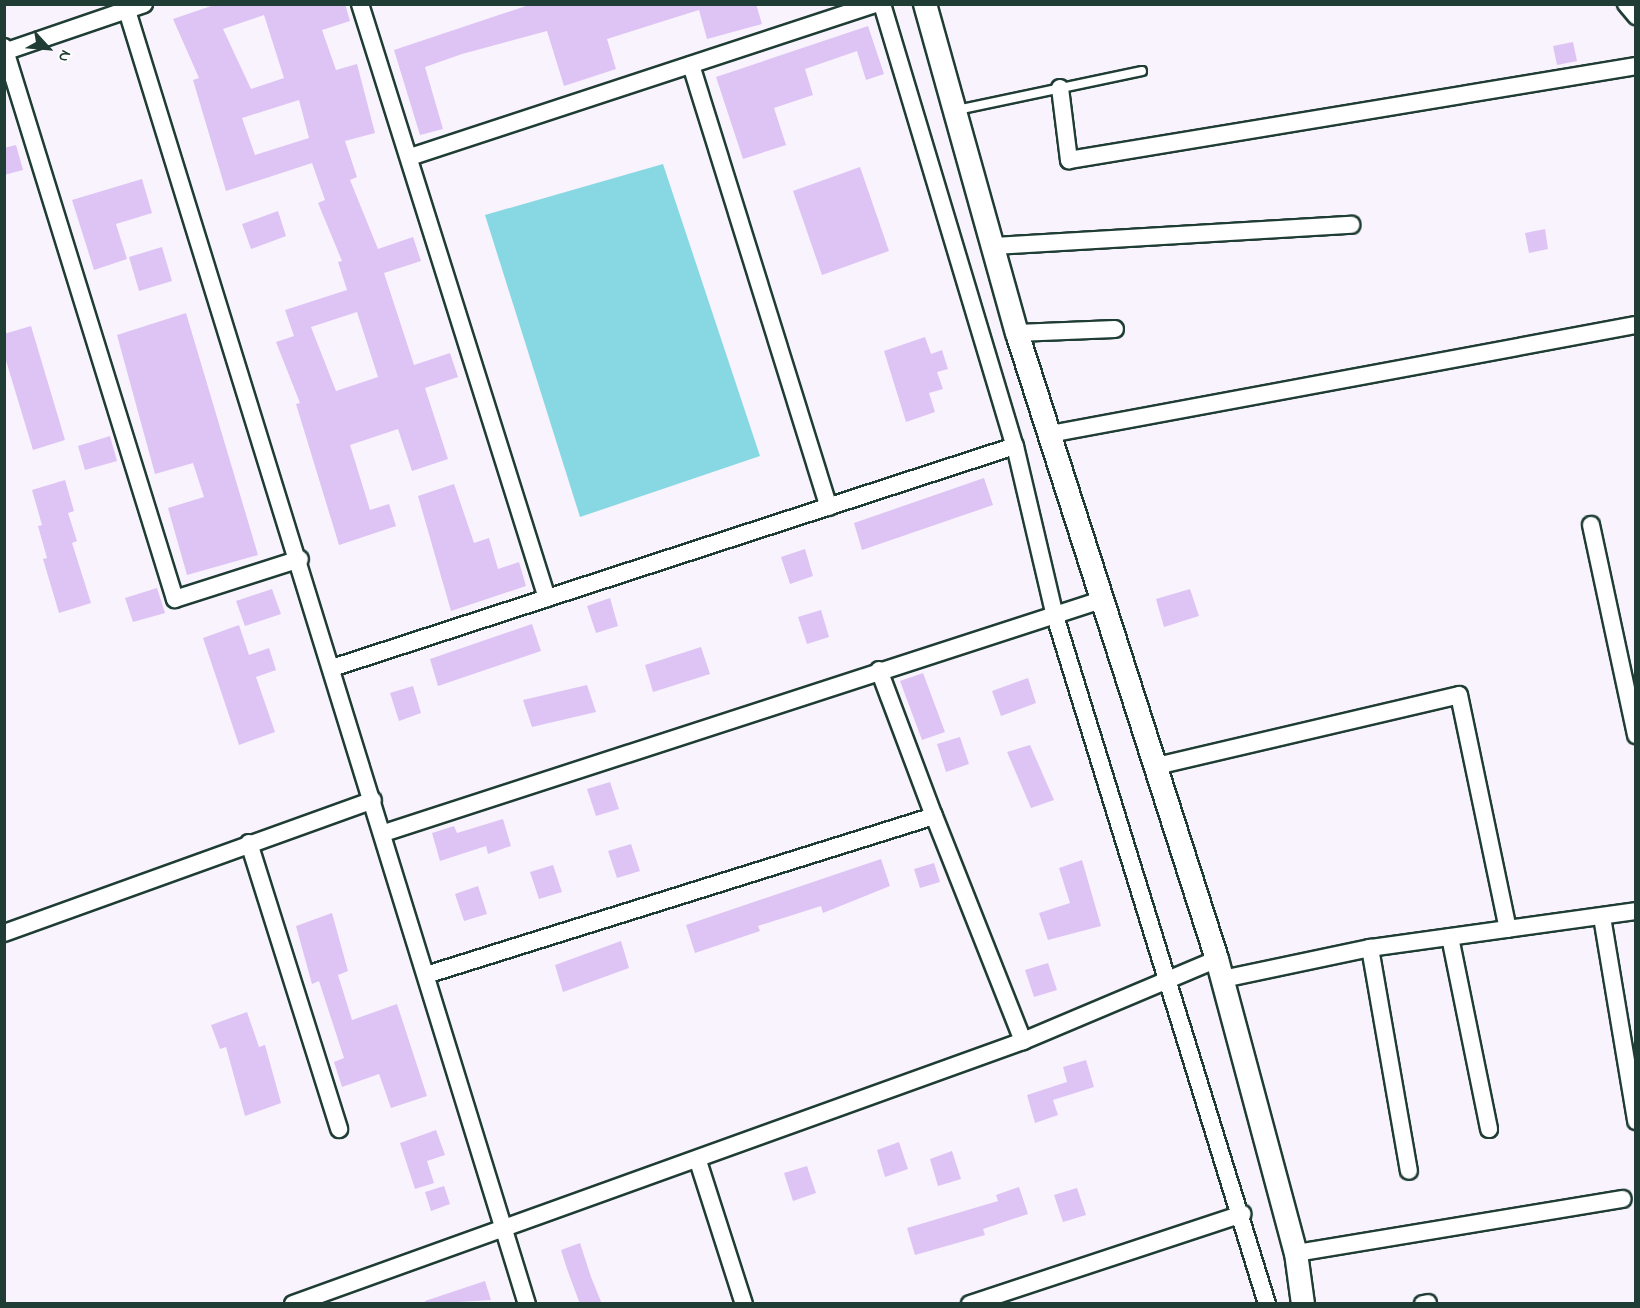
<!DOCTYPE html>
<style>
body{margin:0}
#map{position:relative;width:1640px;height:1308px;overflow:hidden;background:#f8f3fd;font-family:"Indie Flower",sans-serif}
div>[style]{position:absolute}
.water>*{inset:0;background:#88d8e4}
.building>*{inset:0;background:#dec4f4}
.roads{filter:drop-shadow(2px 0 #1f3d34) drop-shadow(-2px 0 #1f3d34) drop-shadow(0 2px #1f3d34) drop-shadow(0 -2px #1f3d34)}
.lane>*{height:8px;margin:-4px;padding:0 4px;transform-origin:4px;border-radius:4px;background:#fff}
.street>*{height:16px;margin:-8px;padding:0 8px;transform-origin:8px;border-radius:8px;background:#fff}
.secondary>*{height:22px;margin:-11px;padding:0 11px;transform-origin:11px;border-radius:11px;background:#fff}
span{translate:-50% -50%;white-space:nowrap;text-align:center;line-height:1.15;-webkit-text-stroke:6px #fff;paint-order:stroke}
.frame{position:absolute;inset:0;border:6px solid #1f3d34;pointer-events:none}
.north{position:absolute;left:18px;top:18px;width:60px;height:60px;-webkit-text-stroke:4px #fff;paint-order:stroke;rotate:116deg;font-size:16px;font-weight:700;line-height:24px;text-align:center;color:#1f3d34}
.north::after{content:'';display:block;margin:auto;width:21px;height:27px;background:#1f3d34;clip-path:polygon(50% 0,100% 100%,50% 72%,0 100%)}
</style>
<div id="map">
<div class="water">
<div style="clip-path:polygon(663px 164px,760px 456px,580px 517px,485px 215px)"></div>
</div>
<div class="building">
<div style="clip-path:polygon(evenodd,217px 4px,345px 4px,350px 21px,322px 30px,336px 70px,357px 64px,375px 133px,345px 141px,357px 177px,350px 180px,378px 249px,413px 237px,421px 261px,384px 273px,414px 365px,450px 353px,458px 377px,425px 388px,448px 459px,412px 471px,398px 429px,350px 445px,370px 510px,389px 504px,396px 526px,339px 545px,296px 404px,300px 403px,276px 342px,294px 336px,285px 310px,347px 290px,338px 262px,342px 261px,318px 203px,325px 200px,312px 163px,226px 191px,193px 80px,199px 78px,173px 19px,217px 4px,264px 15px,284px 78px,251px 89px,223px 29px,264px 15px,217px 4px,299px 100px,309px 138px,255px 155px,242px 118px,299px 100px,217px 4px,357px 312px,378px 377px,336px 391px,311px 327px,357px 312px)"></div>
<div style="clip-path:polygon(532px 4px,756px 4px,762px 24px,707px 39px,699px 10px,667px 20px,607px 39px,616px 69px,564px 86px,547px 31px,462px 54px,425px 67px,443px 129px,420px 135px,394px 50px)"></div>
<div style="clip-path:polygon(868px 26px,884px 74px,866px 80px,857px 51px,805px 69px,813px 95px,774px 108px,786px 145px,743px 159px,716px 77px)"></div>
<div style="clip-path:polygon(1573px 42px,1577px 61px,1557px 65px,1553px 46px)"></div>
<div style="clip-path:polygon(16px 145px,23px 170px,4px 175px,4px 148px)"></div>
<div style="clip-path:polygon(860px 167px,889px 251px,822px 275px,793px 191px)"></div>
<div style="clip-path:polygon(142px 179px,152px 213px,116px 224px,127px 259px,94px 270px,72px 200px)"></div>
<div style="clip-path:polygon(278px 211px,286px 236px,251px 249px,242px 224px)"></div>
<div style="clip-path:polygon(1545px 229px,1548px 249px,1529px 253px,1525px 233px)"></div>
<div style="clip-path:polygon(162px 247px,172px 281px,139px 291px,129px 257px)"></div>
<div style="clip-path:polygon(186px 313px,258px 555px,187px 575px,168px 508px,204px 497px,193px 463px,155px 474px,117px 335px)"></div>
<div style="clip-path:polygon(31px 326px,65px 440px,33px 450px,4px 354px,4px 334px)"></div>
<div style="clip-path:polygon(925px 337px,931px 354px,942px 350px,948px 369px,937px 372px,943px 389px,929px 393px,935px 412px,906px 422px,884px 351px)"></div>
<div style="clip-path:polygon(110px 436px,117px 461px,85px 470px,78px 446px)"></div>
<div style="clip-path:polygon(984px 478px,993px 505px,862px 550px,854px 523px)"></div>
<div style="clip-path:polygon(65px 480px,74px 511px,68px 513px,77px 541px,72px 543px,91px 603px,59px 613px,43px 559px,47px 558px,38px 526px,42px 525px,32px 490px)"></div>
<div style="clip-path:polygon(454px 484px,474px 543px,489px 538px,498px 569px,519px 562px,526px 586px,451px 611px,418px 496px)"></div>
<div style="clip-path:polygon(805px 549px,813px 576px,790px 584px,781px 557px)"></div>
<div style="clip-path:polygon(157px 588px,165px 613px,133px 622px,125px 598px)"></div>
<div style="clip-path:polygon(272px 589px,281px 614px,245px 626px,236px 601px)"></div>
<div style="clip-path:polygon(1190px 589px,1199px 616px,1164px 627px,1156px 599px)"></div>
<div style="clip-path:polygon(610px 598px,618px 626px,596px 633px,587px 606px)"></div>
<div style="clip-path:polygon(821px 610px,829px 637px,807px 644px,798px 617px)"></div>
<div style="clip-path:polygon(532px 624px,541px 651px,438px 686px,430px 659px)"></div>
<div style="clip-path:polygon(239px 625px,249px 655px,269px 648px,276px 670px,256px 677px,275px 732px,239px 745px,203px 638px)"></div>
<div style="clip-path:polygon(701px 647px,710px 674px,653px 692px,645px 665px)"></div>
<div style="clip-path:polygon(923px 673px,945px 732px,922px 740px,900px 681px)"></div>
<div style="clip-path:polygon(1028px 678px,1036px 703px,1001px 716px,992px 691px)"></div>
<div style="clip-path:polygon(587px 685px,596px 712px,532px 727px,523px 700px)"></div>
<div style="clip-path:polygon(413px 686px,421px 713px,399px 721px,390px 693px)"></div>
<div style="clip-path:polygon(960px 737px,969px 764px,946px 772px,937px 744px)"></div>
<div style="clip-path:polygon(1030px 745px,1054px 800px,1031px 808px,1007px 752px)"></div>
<div style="clip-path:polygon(610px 782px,619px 809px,596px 816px,587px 789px)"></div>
<div style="clip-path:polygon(503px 819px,511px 846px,488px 854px,486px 846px,440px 861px,432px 833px,454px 826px,457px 833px)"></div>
<div style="clip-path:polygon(631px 844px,640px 871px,617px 878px,608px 851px)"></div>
<div style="clip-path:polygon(881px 859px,890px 886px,823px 913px,821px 906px,758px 926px,760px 931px,695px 953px,686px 925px)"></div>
<div style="clip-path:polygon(1082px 860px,1101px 926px,1048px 940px,1039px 913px,1070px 903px,1059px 868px)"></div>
<div style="clip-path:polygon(934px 863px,940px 882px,920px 888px,914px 869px)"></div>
<div style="clip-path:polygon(553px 865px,562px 892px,539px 899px,530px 872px)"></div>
<div style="clip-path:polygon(478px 886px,487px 914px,464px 921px,455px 894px)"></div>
<div style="clip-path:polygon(332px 913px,348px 971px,338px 975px,352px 1020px,397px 1004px,427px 1096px,391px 1108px,379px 1074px,342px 1087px,334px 1062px,344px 1058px,319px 981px,312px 984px,296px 926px)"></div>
<div style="clip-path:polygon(621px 941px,629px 968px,563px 992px,555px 965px)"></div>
<div style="clip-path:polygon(1048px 963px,1057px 990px,1034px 997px,1025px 970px)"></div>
<div style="clip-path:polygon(247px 1012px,259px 1047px,265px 1045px,281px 1103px,245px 1116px,226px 1047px,220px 1049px,211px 1025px)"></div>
<div style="clip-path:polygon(1086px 1060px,1094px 1087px,1053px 1100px,1058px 1115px,1035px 1123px,1027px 1095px,1067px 1082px,1063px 1067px)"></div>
<div style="clip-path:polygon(436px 1130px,445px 1155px,427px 1161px,434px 1183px,415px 1189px,400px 1143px)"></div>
<div style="clip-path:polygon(899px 1142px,908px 1169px,885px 1177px,877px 1150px)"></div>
<div style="clip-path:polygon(952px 1151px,961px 1179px,938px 1186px,930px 1159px)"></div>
<div style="clip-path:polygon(807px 1166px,816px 1193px,793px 1201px,784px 1173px)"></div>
<div style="clip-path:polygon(444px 1186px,450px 1204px,431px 1211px,425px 1192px)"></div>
<div style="clip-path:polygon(1019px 1187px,1028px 1214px,983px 1229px,985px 1235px,915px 1255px,907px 1228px,998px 1201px,996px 1195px)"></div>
<div style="clip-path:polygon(1077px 1188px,1086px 1215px,1063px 1222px,1054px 1195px)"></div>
<div style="clip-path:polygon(580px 1243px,591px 1277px,602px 1304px,580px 1304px,567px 1269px,561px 1250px)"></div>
<div style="clip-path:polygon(485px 1281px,491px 1300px,426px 1304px,425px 1301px)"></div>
</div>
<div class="roads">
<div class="lane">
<div style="left:957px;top:110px;width:189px;rotate:-11.9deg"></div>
</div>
<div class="street">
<div style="left:125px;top:4px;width:1361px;rotate:72.82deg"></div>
<div style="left:360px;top:4px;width:623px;rotate:72.53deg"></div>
<div style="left:882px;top:4px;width:462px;rotate:73.3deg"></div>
<div style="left:1015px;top:446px;width:175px;rotate:76.8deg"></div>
<div style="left:1055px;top:616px;width:720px;rotate:72.87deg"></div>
<div style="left:1626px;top:4px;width:16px;rotate:50deg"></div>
<div style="left:4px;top:47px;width:578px;rotate:72.79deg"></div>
<div style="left:175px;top:599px;width:131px;rotate:-17.7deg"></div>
<div style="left:4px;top:52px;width:148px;rotate:-18.9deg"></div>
<div style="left:691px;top:65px;width:463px;rotate:72.7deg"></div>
<div style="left:1060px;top:88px;width:73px;rotate:82.9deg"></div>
<div style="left:1069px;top:160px;width:575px;rotate:-9.41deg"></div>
<div style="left:410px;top:157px;width:490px;rotate:-18.2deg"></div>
<div style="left:994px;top:246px;width:358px;rotate:-3.4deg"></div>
<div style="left:1017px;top:333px;width:98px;rotate:-2.3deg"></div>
<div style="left:1050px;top:434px;width:596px;rotate:-10.54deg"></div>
<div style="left:1591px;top:525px;width:215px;rotate:77.9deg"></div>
<div style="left:332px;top:668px;width:718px;rotate:-18.01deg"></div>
<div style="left:879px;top:670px;width:156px;rotate:69.4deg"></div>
<div style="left:1157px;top:766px;width:310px;rotate:-13.2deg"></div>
<div style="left:1459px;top:695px;width:239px;rotate:78.2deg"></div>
<div style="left:384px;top:833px;width:757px;rotate:-18deg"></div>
<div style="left:249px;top:843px;width:300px;rotate:72.5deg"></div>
<div style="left:1602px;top:917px;width:207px;rotate:80.5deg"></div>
<div style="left:4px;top:933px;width:392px;rotate:-19.8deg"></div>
<div style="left:1450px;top:937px;width:196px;rotate:78.5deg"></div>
<div style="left:1370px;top:948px;width:226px;rotate:80.1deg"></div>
<div style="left:429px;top:974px;width:529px;rotate:-17.37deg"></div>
<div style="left:934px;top:816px;width:242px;rotate:68.4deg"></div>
<div style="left:1223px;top:979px;width:150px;rotate:-11.9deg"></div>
<div style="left:1370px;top:948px;width:269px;rotate:-7.9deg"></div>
<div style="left:698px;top:1161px;width:150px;rotate:72.2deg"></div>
<div style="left:1296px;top:1253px;width:331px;rotate:-9.4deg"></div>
<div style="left:293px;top:1304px;width:776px;rotate:-19.81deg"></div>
<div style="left:1023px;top:1041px;width:211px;rotate:-22.9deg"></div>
<div style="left:970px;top:1304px;width:287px;rotate:-18.3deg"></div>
<div style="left:1423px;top:1304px;width:5px;rotate:-11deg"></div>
</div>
<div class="secondary">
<div style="left:925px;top:4px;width:342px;rotate:74.4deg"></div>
<div style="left:1017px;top:333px;width:657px;rotate:72.28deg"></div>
<div style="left:1217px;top:959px;width:304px;rotate:75deg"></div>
<div style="left:1296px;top:1253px;width:51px;rotate:82.2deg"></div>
</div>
</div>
<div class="frame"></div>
<div class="north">N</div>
</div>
